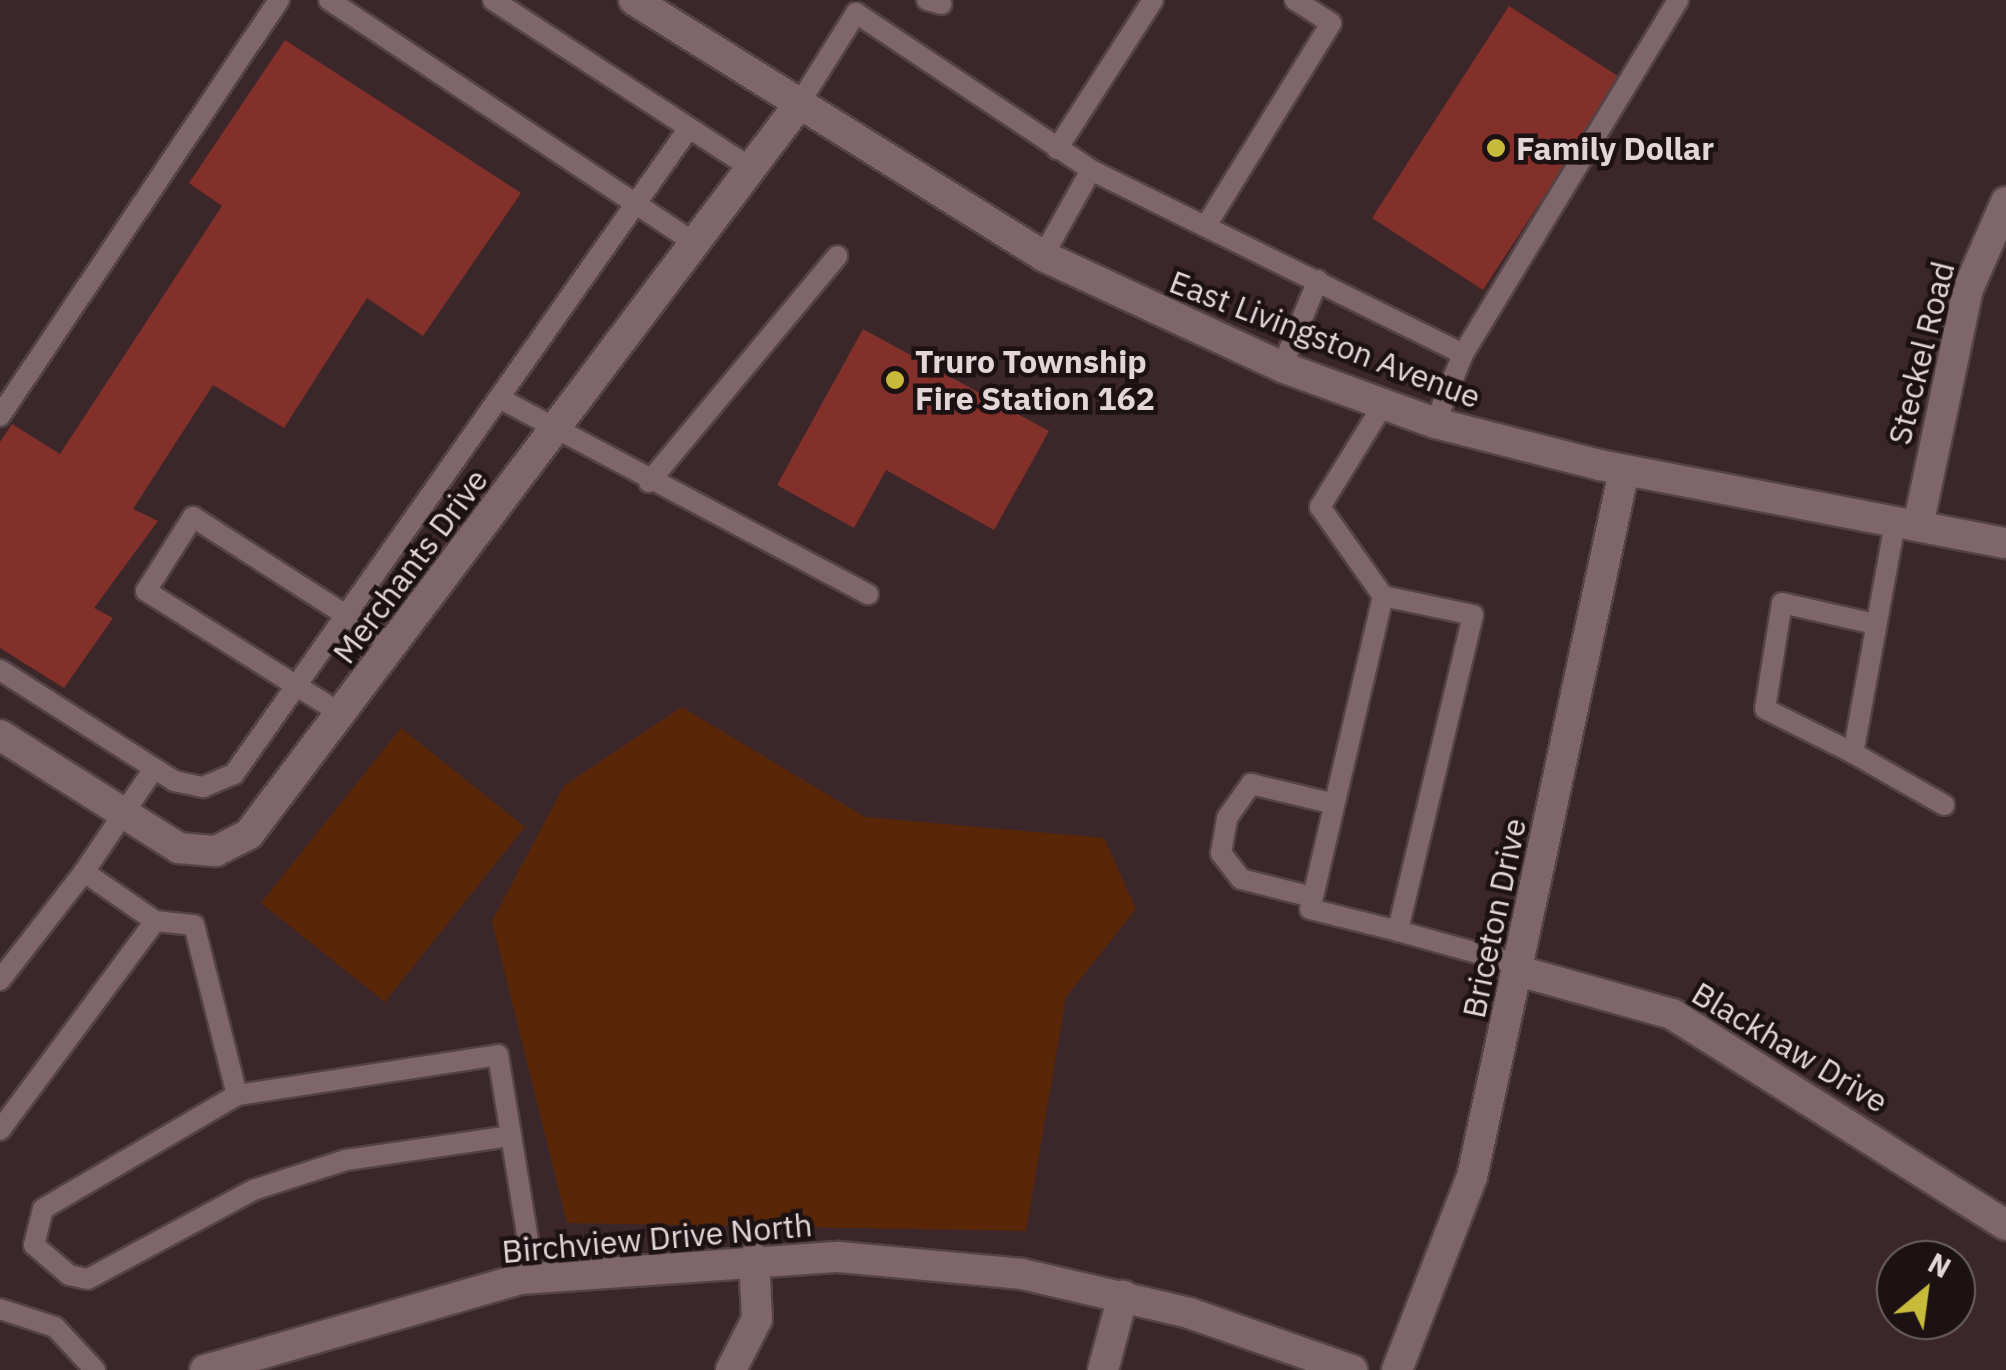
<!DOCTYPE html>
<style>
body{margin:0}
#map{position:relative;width:2006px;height:1370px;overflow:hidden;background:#3b272a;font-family:"IBM Plex Sans",sans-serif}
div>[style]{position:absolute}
.green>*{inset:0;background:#5a2608}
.building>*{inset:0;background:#83302a}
.roads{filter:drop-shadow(2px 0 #544346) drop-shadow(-2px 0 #544346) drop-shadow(0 2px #544346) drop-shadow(0 -2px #544346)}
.lane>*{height:20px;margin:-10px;padding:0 10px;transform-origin:10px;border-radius:10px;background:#7e666a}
.street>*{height:30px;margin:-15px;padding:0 15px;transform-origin:15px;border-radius:15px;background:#7e666a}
.secondary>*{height:30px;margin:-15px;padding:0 15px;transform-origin:15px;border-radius:15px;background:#7e666a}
.dots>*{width:28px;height:28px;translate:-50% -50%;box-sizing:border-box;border:5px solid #1c1214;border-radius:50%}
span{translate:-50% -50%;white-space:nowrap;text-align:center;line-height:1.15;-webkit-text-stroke:9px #1c1214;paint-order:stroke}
.poi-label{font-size:32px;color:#e4d6d8;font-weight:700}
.left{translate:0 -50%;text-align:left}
.street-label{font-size:32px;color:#e4d6d8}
.north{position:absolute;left:1876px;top:1240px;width:100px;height:100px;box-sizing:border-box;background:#1c1214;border:2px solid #6c6062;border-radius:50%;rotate:29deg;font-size:28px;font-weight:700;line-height:40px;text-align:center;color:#e4d6d8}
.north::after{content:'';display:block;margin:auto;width:35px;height:45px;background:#c8bb3b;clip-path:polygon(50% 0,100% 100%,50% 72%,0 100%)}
</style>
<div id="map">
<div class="green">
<div style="clip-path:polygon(682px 707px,865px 817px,1104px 838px,1136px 909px,1066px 997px,1026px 1231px,567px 1223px,492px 921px,564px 786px)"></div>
<div style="clip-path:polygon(401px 728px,525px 827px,385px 1002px,261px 903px)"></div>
</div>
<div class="building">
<div style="clip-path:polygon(1509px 6px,1621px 78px,1483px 290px,1372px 218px)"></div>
<div style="clip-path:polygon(285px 40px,521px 193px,423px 336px,367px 298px,284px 428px,213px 385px,133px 509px,158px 521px,94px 608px,113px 618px,64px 688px,0 648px,0 442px,12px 424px,60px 454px,222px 206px,189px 183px)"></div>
<div style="clip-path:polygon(863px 329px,1049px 431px,994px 530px,886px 470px,854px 528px,777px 485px)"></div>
</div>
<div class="roads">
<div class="lane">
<div style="left:329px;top:0;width:439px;rotate:33.6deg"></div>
<div style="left:493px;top:0;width:308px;rotate:33.1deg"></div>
<div style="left:927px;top:0;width:15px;rotate:16deg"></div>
<div style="left:797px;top:107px;width:111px;rotate:-57.9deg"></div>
<div style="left:856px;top:13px;width:283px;rotate:33.7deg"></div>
<div style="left:1057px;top:149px;width:177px;rotate:-57.2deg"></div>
<div style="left:1207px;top:224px;width:236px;rotate:-58.3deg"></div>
<div style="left:1331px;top:23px;width:43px;rotate:-147.4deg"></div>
<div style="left:1043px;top:256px;width:98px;rotate:-60.8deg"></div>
<div style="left:1091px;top:170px;width:415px;rotate:26.3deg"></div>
<div style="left:1463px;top:354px;width:414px;rotate:-58.7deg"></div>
<div style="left:1282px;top:367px;width:94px;rotate:-67.5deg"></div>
<div style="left:499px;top:398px;width:418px;rotate:28deg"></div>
<div style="left:1383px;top:405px;width:120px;rotate:121.7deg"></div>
<div style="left:1320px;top:507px;width:109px;rotate:54.7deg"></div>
<div style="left:1383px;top:596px;width:92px;rotate:11.9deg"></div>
<div style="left:1473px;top:615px;width:325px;rotate:103.4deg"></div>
<div style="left:1398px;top:931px;width:128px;rotate:15.5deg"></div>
<div style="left:0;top:416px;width:501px;rotate:-56.15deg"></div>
<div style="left:1435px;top:423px;width:74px;rotate:-67.9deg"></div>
<div style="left:649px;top:482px;width:294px;rotate:-50.2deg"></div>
<div style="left:1895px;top:523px;width:234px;rotate:100.3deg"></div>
<div style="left:1853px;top:753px;width:105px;rotate:29.7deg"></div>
<div style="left:1383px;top:596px;width:321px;rotate:103.1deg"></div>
<div style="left:1310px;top:909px;width:91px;rotate:14deg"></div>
<div style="left:0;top:670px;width:206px;rotate:32.5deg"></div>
<div style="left:174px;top:781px;width:30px;rotate:12deg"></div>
<div style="left:203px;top:787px;width:34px;rotate:-23deg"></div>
<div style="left:234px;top:774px;width:790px;rotate:-54.84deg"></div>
<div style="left:343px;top:715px;width:233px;rotate:-147.8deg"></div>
<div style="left:146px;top:591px;width:88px;rotate:-57.6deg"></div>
<div style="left:193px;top:517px;width:239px;rotate:32.7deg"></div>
<div style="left:1853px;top:753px;width:98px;rotate:-153.4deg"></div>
<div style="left:1765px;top:709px;width:107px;rotate:-80.9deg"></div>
<div style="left:1782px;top:603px;width:95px;rotate:12.7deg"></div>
<div style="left:153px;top:770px;width:123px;rotate:124.1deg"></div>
<div style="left:84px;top:872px;width:86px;rotate:34.6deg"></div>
<div style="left:155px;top:921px;width:39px;rotate:6deg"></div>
<div style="left:194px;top:925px;width:175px;rotate:75.8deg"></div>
<div style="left:237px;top:1095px;width:264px;rotate:-8.7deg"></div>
<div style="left:498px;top:1055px;width:226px;rotate:80.8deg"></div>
<div style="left:1312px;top:897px;width:73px;rotate:-165.8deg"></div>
<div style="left:1241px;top:879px;width:33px;rotate:-128deg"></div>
<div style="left:1221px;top:853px;width:36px;rotate:-80deg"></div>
<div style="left:1227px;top:818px;width:42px;rotate:-54.8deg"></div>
<div style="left:1251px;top:784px;width:85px;rotate:13.5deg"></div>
<div style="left:0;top:980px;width:137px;rotate:-52.1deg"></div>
<div style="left:237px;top:1095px;width:225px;rotate:149.6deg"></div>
<div style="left:43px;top:1209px;width:37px;rotate:104deg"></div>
<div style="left:34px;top:1245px;width:46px;rotate:40.6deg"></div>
<div style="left:69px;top:1275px;width:19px;rotate:12deg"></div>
<div style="left:88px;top:1279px;width:187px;rotate:-28.3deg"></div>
<div style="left:253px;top:1190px;width:98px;rotate:-17.9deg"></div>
<div style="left:346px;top:1160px;width:167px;rotate:-8.3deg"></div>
<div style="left:0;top:1130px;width:260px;rotate:-53.4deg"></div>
<div style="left:0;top:1309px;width:58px;rotate:18.1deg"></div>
<div style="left:55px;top:1327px;width:59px;rotate:47.1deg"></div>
</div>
<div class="street">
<div style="left:1918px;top:526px;width:242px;rotate:-78.1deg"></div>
<div style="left:1968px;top:289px;width:95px;rotate:-66.4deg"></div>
<div style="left:0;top:735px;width:212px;rotate:32.3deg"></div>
<div style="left:179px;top:848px;width:37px;rotate:5deg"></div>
<div style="left:216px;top:851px;width:37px;rotate:-27deg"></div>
<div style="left:249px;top:834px;width:910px;rotate:-52.99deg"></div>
<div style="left:1519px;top:971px;width:159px;rotate:15.7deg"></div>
<div style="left:1672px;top:1014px;width:395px;rotate:32.3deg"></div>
<div style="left:205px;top:1370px;width:329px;rotate:-16.1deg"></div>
<div style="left:521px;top:1279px;width:319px;rotate:-4deg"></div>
<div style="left:839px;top:1257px;width:184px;rotate:5.3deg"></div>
<div style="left:1022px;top:1274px;width:171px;rotate:13.1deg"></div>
<div style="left:1189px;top:1313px;width:173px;rotate:19.3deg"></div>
<div style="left:731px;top:1370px;width:57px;rotate:-63deg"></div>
<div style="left:757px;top:1319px;width:61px;rotate:-92.8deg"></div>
<div style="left:1103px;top:1370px;width:77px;rotate:-74.9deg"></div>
<div style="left:1397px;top:1370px;width:207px;rotate:-68.8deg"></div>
<div style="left:1472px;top:1177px;width:722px;rotate:-77.85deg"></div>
</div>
<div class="secondary">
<div style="left:634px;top:0;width:483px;rotate:32deg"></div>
<div style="left:1043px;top:256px;width:264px;rotate:24.9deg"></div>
<div style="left:1282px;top:367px;width:163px;rotate:20.1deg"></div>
<div style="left:1435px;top:423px;width:170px;rotate:14.3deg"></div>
<div style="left:1600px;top:465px;width:413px;rotate:10.9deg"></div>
</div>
</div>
<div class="dots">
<div style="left:1496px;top:148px;background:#c8bb3b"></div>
<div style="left:895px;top:380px;background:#c8bb3b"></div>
</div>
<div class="poi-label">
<span class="left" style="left:1516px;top:148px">Family Dollar</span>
<span class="left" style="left:915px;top:380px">Truro Township<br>Fire Station 162</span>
</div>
<div class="street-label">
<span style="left:1325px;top:339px;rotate:21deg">East Livingston Avenue</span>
<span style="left:1921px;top:353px;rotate:-76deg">Steckel Road</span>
<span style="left:410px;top:566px;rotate:-53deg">Merchants Drive</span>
<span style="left:1494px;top:918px;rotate:-78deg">Briceton Drive</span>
<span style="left:1790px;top:1047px;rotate:31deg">Blackhaw Drive</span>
<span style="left:657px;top:1238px;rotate:-5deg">Birchview Drive North</span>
</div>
<div class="north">N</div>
</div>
